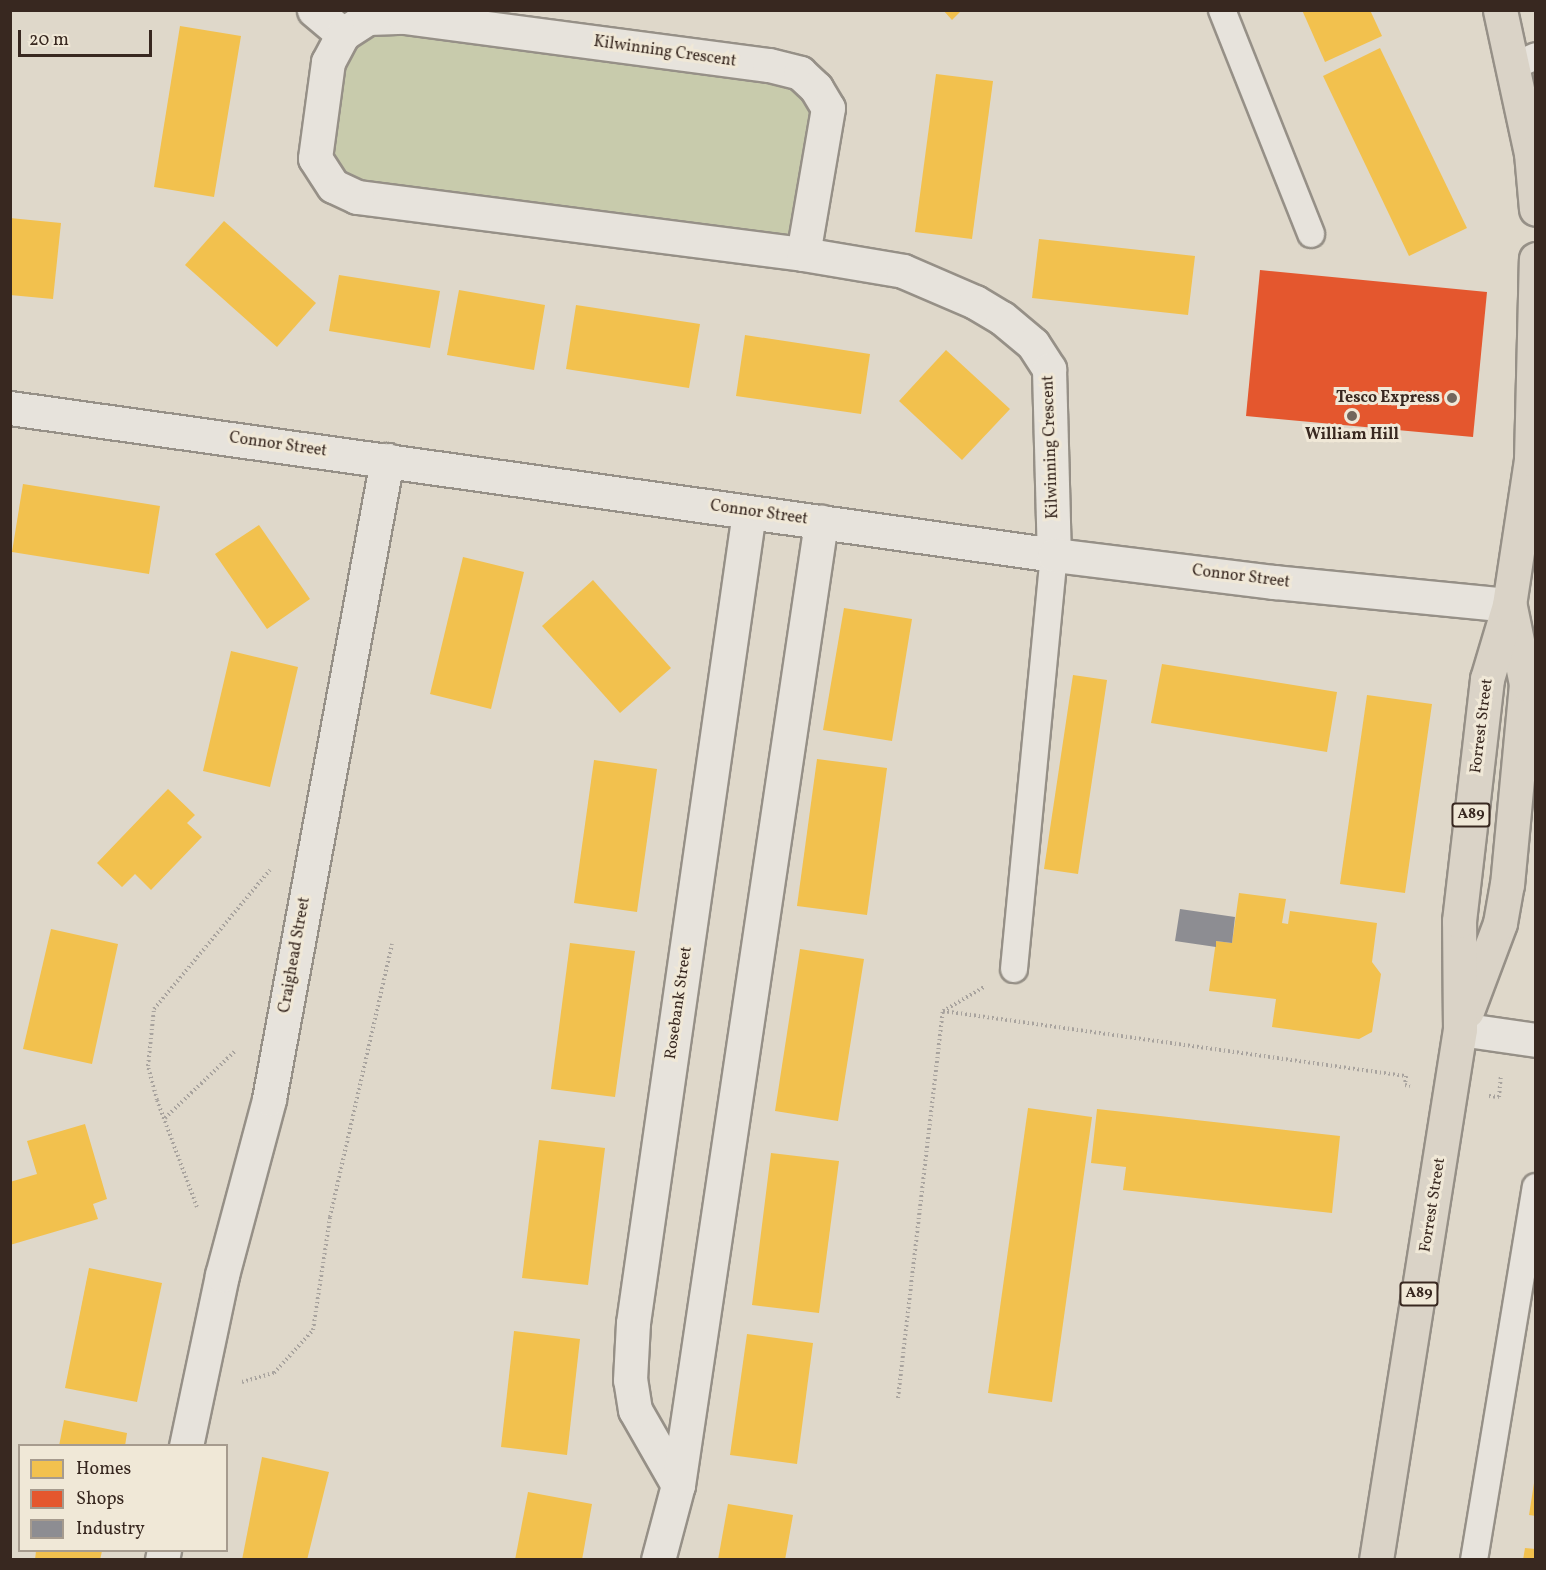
<!DOCTYPE html>
<style>
body{margin:0}
#map{position:relative;width:1546px;height:1570px;overflow:hidden;background:#dfd8ca;font-family:Vollkorn,serif}
div>[style]{position:absolute}
.green>*{inset:0;background:#c8cbac}
.homes>*{inset:0;background:#f2c14e}
.shops>*{inset:0;background:#e4572e}
.industry>*{inset:0;background:#8d8d92}
.path>*{height:4px;margin-top:-2px;transform-origin:0;background:repeating-linear-gradient(90deg,#a8a39e 0 1.5px,transparent 0 4.5px)}
.roads{filter:drop-shadow(2px 0 #969087) drop-shadow(-2px 0 #969087) drop-shadow(0 2px #969087) drop-shadow(0 -2px #969087)}
.service>*{height:26px;margin:-13px;padding:0 13px;transform-origin:13px;border-radius:13px;background:#e7e3dc}
.minor>*{height:33px;margin:-16.5px;padding:0 16.5px;transform-origin:16.5px;border-radius:16.5px;background:#e7e3dc}
.secondary>*{height:33px;margin:-16.5px;padding:0 16.5px;transform-origin:16.5px;border-radius:16.5px;background:#e7e3dc}
.primary>*{height:33px;margin:-16.5px;padding:0 16.5px;transform-origin:16.5px;border-radius:16.5px;background:#dad3c7}
.dots>*{width:16px;height:16px;translate:-50% -50%;box-sizing:border-box;border:3px solid #f0e8d7;border-radius:50%}
span{translate:-50% -50%;white-space:nowrap;text-align:center;line-height:1.15;-webkit-text-stroke:6px #f0e8d7;paint-order:stroke}
.shield-label span{padding:2px 4px;background:#f0e8d7;border:2px solid;border-radius:4px;-webkit-text-stroke-width:0}
.shield-label{font-size:15px;color:#382820;font-weight:700}
.street-label{font-size:16px;color:#382820}
.poi-label{font-size:16px;color:#382820;font-weight:700}
.right{translate:-100% -50%;text-align:right}
.frame{position:absolute;inset:0;border:12px solid #382820;pointer-events:none}
.legend{position:absolute;left:18px;top:1444px;width:210px;height:108px;box-sizing:border-box;background:#f0e8d7;border:2px solid #a69b8e;margin:0;padding:8px 10px;list-style:none;font-size:18px;color:#382820}
.legend li{display:flex;align-items:center;gap:12px;height:30px}
.legend b{width:30px;border:2px solid #a69b8e}
.scale{position:absolute;left:18px;top:30px;width:134px;height:27px;box-sizing:border-box;border:3px solid #382820;border-top:0;padding-left:8px;font-size:18px;line-height:21px;white-space:nowrap;color:#382820;-webkit-text-stroke:4px #f0e8d7;paint-order:stroke}
</style>
<div id="map">
<div class="green">
<div style="clip-path:polygon(371px 29px,795px 83px,816px 111px,794px 239px,358px 187px,322px 157px,334px 65px)"></div>
</div>
<div class="homes">
<div style="clip-path:polygon(943px 10px,962px 10px,952px 20px)"></div>
<div style="clip-path:polygon(1302px 10px,1370px 10px,1382px 36px,1325px 62px)"></div>
<div style="clip-path:polygon(180px 26px,241px 36px,214px 197px,154px 187px)"></div>
<div style="clip-path:polygon(1380px 48px,1467px 228px,1409px 256px,1323px 76px)"></div>
<div style="clip-path:polygon(936px 74px,993px 81px,972px 239px,915px 232px)"></div>
<div style="clip-path:polygon(10px 218px,61px 223px,53px 299px,10px 295px)"></div>
<div style="clip-path:polygon(224px 221px,316px 303px,277px 347px,185px 265px)"></div>
<div style="clip-path:polygon(1039px 239px,1195px 256px,1188px 315px,1032px 298px)"></div>
<div style="clip-path:polygon(339px 275px,440px 291px,430px 348px,329px 331px)"></div>
<div style="clip-path:polygon(459px 290px,545px 305px,534px 370px,447px 355px)"></div>
<div style="clip-path:polygon(576px 305px,700px 324px,689px 388px,566px 369px)"></div>
<div style="clip-path:polygon(745px 335px,870px 354px,861px 414px,736px 396px)"></div>
<div style="clip-path:polygon(946px 350px,1010px 409px,962px 460px,899px 401px)"></div>
<div style="clip-path:polygon(23px 484px,160px 506px,149px 574px,12px 552px)"></div>
<div style="clip-path:polygon(259px 525px,310px 599px,267px 629px,215px 554px)"></div>
<div style="clip-path:polygon(463px 557px,524px 572px,491px 709px,430px 694px)"></div>
<div style="clip-path:polygon(593px 580px,671px 668px,620px 713px,542px 626px)"></div>
<div style="clip-path:polygon(844px 608px,912px 619px,892px 741px,823px 730px)"></div>
<div style="clip-path:polygon(231px 651px,298px 667px,270px 787px,203px 771px)"></div>
<div style="clip-path:polygon(1162px 664px,1337px 692px,1327px 752px,1151px 723px)"></div>
<div style="clip-path:polygon(1073px 675px,1107px 680px,1078px 874px,1044px 869px)"></div>
<div style="clip-path:polygon(1367px 695px,1432px 704px,1405px 893px,1340px 884px)"></div>
<div style="clip-path:polygon(817px 759px,887px 768px,867px 915px,797px 906px)"></div>
<div style="clip-path:polygon(594px 760px,657px 769px,637px 912px,574px 903px)"></div>
<div style="clip-path:polygon(168px 789px,195px 815px,187px 823px,202px 837px,151px 890px,135px 874px,122px 887px,97px 863px)"></div>
<div style="clip-path:polygon(1239px 893px,1286px 899px,1282px 923px,1288px 924px,1290px 911px,1377px 923px,1372px 962px,1381px 974px,1372px 1032px,1359px 1039px,1272px 1027px,1276px 999px,1209px 991px,1216px 941px,1232px 943px)"></div>
<div style="clip-path:polygon(51px 929px,118px 944px,92px 1064px,23px 1049px)"></div>
<div style="clip-path:polygon(570px 943px,635px 951px,615px 1097px,551px 1089px)"></div>
<div style="clip-path:polygon(800px 949px,864px 959px,838px 1121px,775px 1111px)"></div>
<div style="clip-path:polygon(1028px 1108px,1092px 1117px,1052px 1402px,988px 1393px)"></div>
<div style="clip-path:polygon(1097px 1109px,1340px 1136px,1332px 1213px,1123px 1190px,1126px 1167px,1091px 1163px)"></div>
<div style="clip-path:polygon(85px 1124px,107px 1199px,93px 1204px,98px 1219px,10px 1245px,10px 1182px,37px 1174px,27px 1141px)"></div>
<div style="clip-path:polygon(539px 1140px,605px 1148px,588px 1285px,522px 1278px)"></div>
<div style="clip-path:polygon(771px 1153px,839px 1161px,819px 1313px,752px 1305px)"></div>
<div style="clip-path:polygon(89px 1268px,162px 1283px,137px 1402px,65px 1388px)"></div>
<div style="clip-path:polygon(514px 1331px,580px 1339px,567px 1455px,501px 1447px)"></div>
<div style="clip-path:polygon(747px 1334px,813px 1343px,797px 1464px,730px 1455px)"></div>
<div style="clip-path:polygon(64px 1420px,127px 1433px,125px 1446px,59px 1446px)"></div>
<div style="clip-path:polygon(262px 1457px,329px 1472px,307px 1560px,242px 1560px)"></div>
<div style="clip-path:polygon(1534px 1483px,1536px 1483px,1536px 1516px,1529px 1515px)"></div>
<div style="clip-path:polygon(528px 1492px,592px 1504px,582px 1560px,515px 1560px)"></div>
<div style="clip-path:polygon(728px 1504px,793px 1515px,785px 1560px,718px 1560px)"></div>
<div style="clip-path:polygon(1525px 1548px,1536px 1549px,1536px 1560px,1523px 1560px)"></div>
<div style="clip-path:polygon(36px 1551px,102px 1551px,100px 1560px,35px 1560px)"></div>
</div>
<div class="shops">
<div style="clip-path:polygon(1260px 270px,1487px 292px,1473px 437px,1246px 416px)"></div>
</div>
<div class="industry">
<div style="clip-path:polygon(1180px 909px,1235px 917px,1232px 943px,1216px 941px,1216px 947px,1175px 941px)"></div>
</div>
<div class="path">
<div style="left:943px;top:1011px;width:468px;rotate:8deg"></div>
<div style="left:1406px;top:1076px;width:9px;rotate:96deg"></div>
<div style="left:1405px;top:1085px;width:5px;rotate:11deg"></div>
<div style="left:1489px;top:1096px;width:10px;rotate:6deg"></div>
<div style="left:1499px;top:1097px;width:21px;rotate:-85deg"></div>
<div style="left:165px;top:1118px;width:97px;rotate:-43.7deg"></div>
<div style="left:197px;top:1207px;width:114px;rotate:-110.5deg"></div>
<div style="left:157px;top:1100px;width:35px;rotate:-105deg"></div>
<div style="left:148px;top:1066px;width:57px;rotate:-84deg"></div>
<div style="left:154px;top:1009px;width:181px;rotate:-50.2deg"></div>
<div style="left:242px;top:1382px;width:33px;rotate:-16deg"></div>
<div style="left:274px;top:1373px;width:58px;rotate:-47.8deg"></div>
<div style="left:313px;top:1330px;width:114px;rotate:-81.4deg"></div>
<div style="left:330px;top:1217px;width:280px;rotate:-77.2deg"></div>
<div style="left:898px;top:1398px;width:390px;rotate:-83.4deg"></div>
<div style="left:943px;top:1011px;width:48px;rotate:-30.3deg"></div>
</div>
<div class="roads">
<div class="service">
<div style="left:1222px;top:10px;width:241px;rotate:68.3deg"></div>
<div style="left:1514px;top:66px;width:24px;rotate:-24deg"></div>
<div style="left:1014px;top:969px;width:416px;rotate:-84.5deg"></div>
<div style="left:1474px;top:1560px;width:378px;rotate:-80.6deg"></div>
</div>
<div class="minor">
<div style="left:314px;top:10px;width:38px;rotate:40deg"></div>
<div style="left:803px;top:254px;width:450px;rotate:-172.7deg"></div>
<div style="left:357px;top:197px;width:26px;rotate:-155deg"></div>
<div style="left:333px;top:186px;width:33px;rotate:-123deg"></div>
<div style="left:315px;top:158px;width:97px;rotate:-82.3deg"></div>
<div style="left:328px;top:62px;width:32px;rotate:-62deg"></div>
<div style="left:343px;top:34px;width:30px;rotate:-33deg"></div>
<div style="left:368px;top:18px;width:36px;rotate:-2deg"></div>
<div style="left:404px;top:17px;width:368px;rotate:7.5deg"></div>
<div style="left:769px;top:65px;width:32px;rotate:14deg"></div>
<div style="left:800px;top:73px;width:22px;rotate:43deg"></div>
<div style="left:816px;top:88px;width:23px;rotate:59deg"></div>
<div style="left:828px;top:108px;width:148px;rotate:99.7deg"></div>
<div style="left:803px;top:254px;width:101px;rotate:9.6deg"></div>
<div style="left:903px;top:271px;width:78px;rotate:23.3deg"></div>
<div style="left:975px;top:302px;width:31px;rotate:31deg"></div>
<div style="left:1002px;top:318px;width:40px;rotate:40deg"></div>
<div style="left:1033px;top:344px;width:30px;rotate:57deg"></div>
<div style="left:1049px;top:369px;width:186px;rotate:88.5deg"></div>
<div style="left:186px;top:1446px;width:175px;rotate:-78.1deg"></div>
<div style="left:222px;top:1275px;width:182px;rotate:-75deg"></div>
<div style="left:269px;top:1099px;width:650px;rotate:-79.54deg"></div>
<div style="left:678px;top:1485px;width:86px;rotate:-119.8deg"></div>
<div style="left:635px;top:1410px;width:30px;rotate:-99deg"></div>
<div style="left:630px;top:1380px;width:57px;rotate:-87deg"></div>
<div style="left:633px;top:1323px;width:819px;rotate:-81.86deg"></div>
<div style="left:162px;top:1560px;width:10px;rotate:-79deg"></div>
<div style="left:658px;top:1560px;width:78px;rotate:-75.1deg"></div>
<div style="left:678px;top:1485px;width:974px;rotate:-81.55deg"></div>
</div>
<div class="secondary">
<div style="left:10px;top:408px;width:1054px;rotate:8.01deg"></div>
<div style="left:1054px;top:555px;width:222px;rotate:7deg"></div>
<div style="left:1274px;top:582px;width:236px;rotate:5.6deg"></div>
<div style="left:1460px;top:1029px;width:77px;rotate:8.2deg"></div>
</div>
<div class="primary">
<div style="left:1500px;top:10px;width:146px;rotate:77.8deg"></div>
<div style="left:1531px;top:153px;width:56px;rotate:84.9deg"></div>
<div style="left:1467px;top:1011px;width:94px;rotate:-69.4deg"></div>
<div style="left:1500px;top:923px;width:39px;rotate:-80deg"></div>
<div style="left:1507px;top:885px;width:202px;rotate:-84.6deg"></div>
<div style="left:1526px;top:684px;width:79px;rotate:-101.7deg"></div>
<div style="left:1376px;top:1560px;width:538px;rotate:-81.01deg"></div>
<div style="left:1460px;top:1029px;width:108px;rotate:-90.5deg"></div>
<div style="left:1459px;top:921px;width:244px;rotate:-83.4deg"></div>
<div style="left:1487px;top:679px;width:77px;rotate:-73.4deg"></div>
<div style="left:1509px;top:605px;width:148px;rotate:-81.4deg"></div>
<div style="left:1531px;top:459px;width:200px;rotate:-88.6deg"></div>
</div>
</div>
<div class="dots">
<div style="left:1452px;top:398px;background:#72665c"></div>
<div style="left:1352px;top:416px;background:#72665c"></div>
</div>
<div class="shield-label">
<span style="left:1471px;top:815px">A89</span>
<span style="left:1419px;top:1294px">A89</span>
</div>
<div class="street-label">
<span style="left:665px;top:52px;rotate:8deg">Kilwinning Crescent</span>
<span style="left:278px;top:445px;rotate:8deg">Connor Street</span>
<span style="left:1051px;top:447px;rotate:-92deg">Kilwinning Crescent</span>
<span style="left:759px;top:513px;rotate:8deg">Connor Street</span>
<span style="left:1241px;top:577px;rotate:7deg">Connor Street</span>
<span style="left:1482px;top:726px;rotate:-83deg">Forrest Street</span>
<span style="left:295px;top:955px;rotate:-80deg">Craighead Street</span>
<span style="left:679px;top:1003px;rotate:-82deg">Rosebank Street</span>
<span style="left:1433px;top:1205px;rotate:-81deg">Forrest Street</span>
</div>
<div class="poi-label">
<span class="right" style="left:1440px;top:398px">Tesco Express</span>
<span style="left:1352px;top:435px">William Hill</span>
</div>
<div class="frame"></div>
<ul class="legend">
<li><b style="height:16px;background:#f2c14e"></b>Homes</li>
<li><b style="height:16px;background:#e4572e"></b>Shops</li>
<li><b style="height:16px;background:#8d8d92"></b>Industry</li>
</ul>
<div class="scale">20 m</div>
</div>
